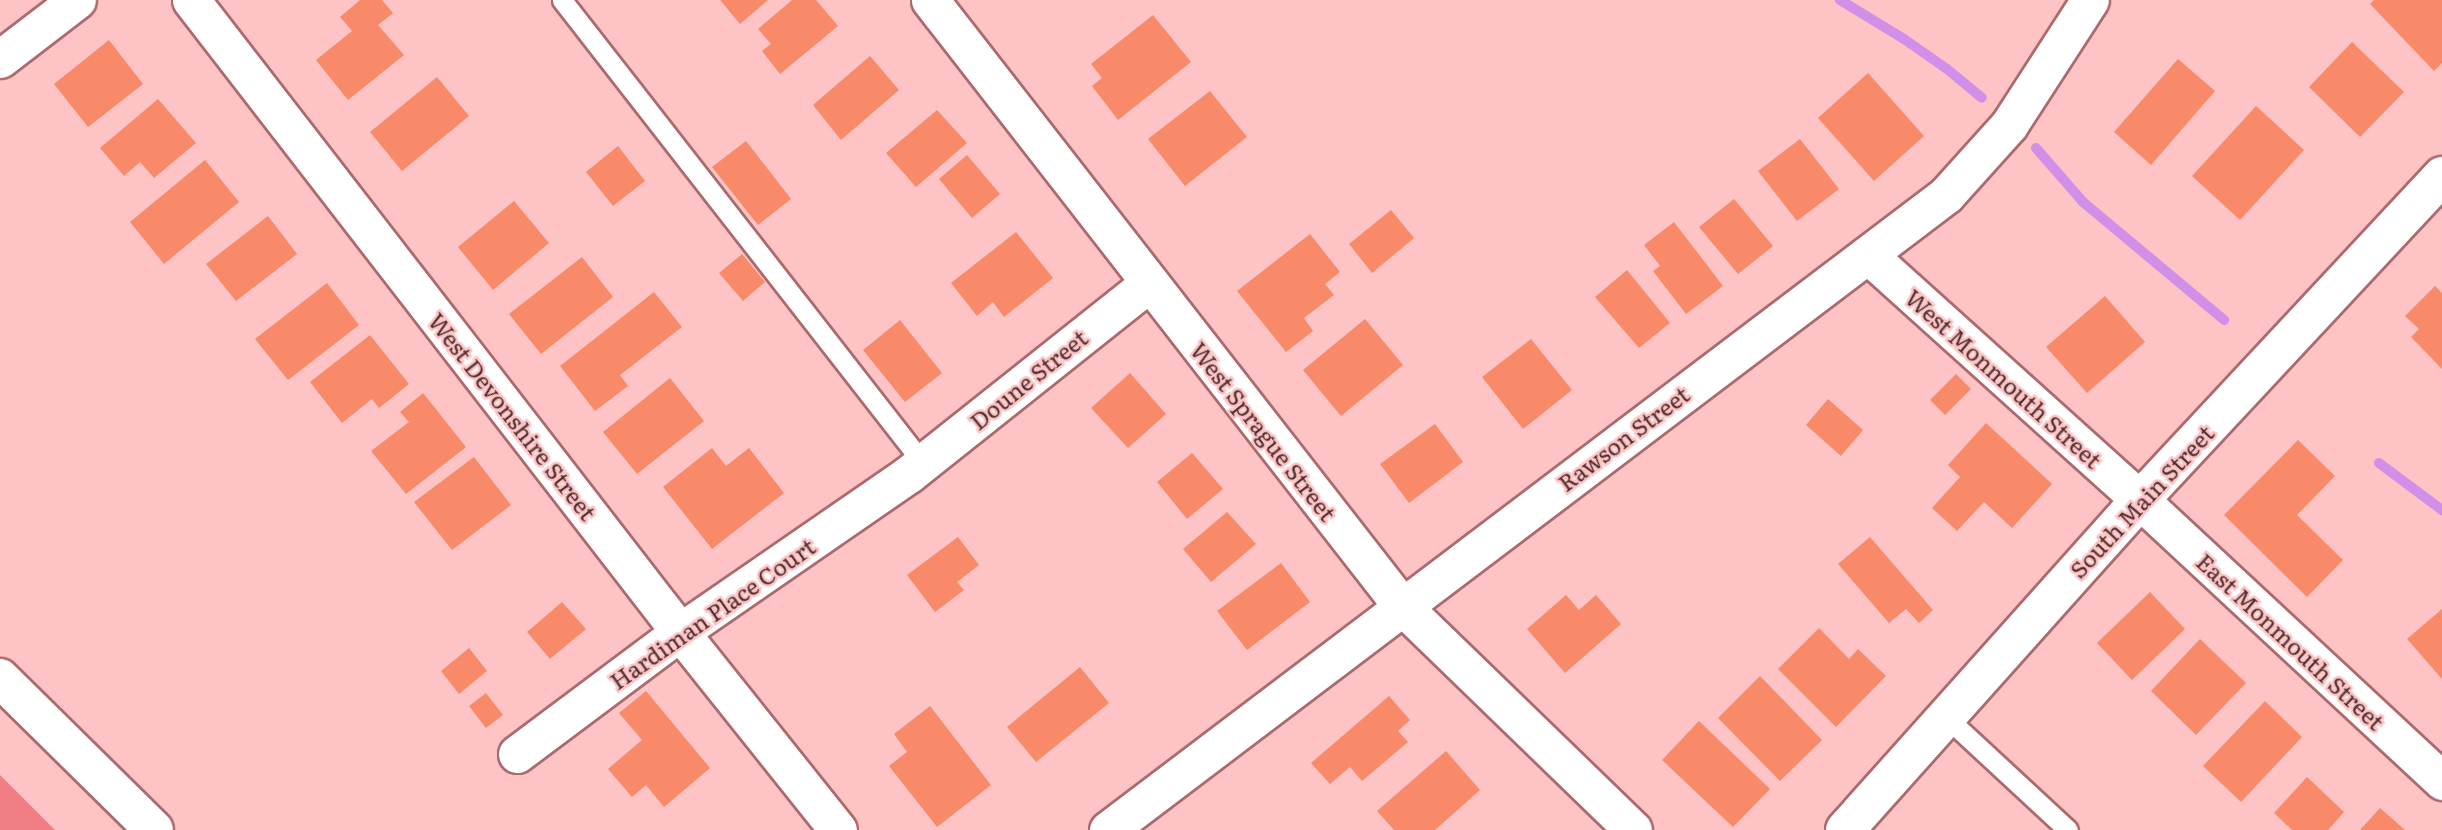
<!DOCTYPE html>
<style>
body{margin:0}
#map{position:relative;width:2442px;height:830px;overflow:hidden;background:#fec3c4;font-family:Literata,serif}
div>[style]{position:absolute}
.forest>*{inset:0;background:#f27e85}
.stream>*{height:10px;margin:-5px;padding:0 5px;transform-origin:5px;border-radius:5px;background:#d28fe8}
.building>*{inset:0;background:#f88a69}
.roads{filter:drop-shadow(2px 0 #ac6a6d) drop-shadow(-2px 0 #ac6a6d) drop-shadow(0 2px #ac6a6d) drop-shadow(0 -2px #ac6a6d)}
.lane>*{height:19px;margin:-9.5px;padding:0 9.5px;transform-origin:9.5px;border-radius:9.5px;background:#fff}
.street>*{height:37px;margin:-18.5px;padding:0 18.5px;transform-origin:18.5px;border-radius:18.5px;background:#fff}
.primary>*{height:38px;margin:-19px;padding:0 19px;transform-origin:19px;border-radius:19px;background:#fff}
span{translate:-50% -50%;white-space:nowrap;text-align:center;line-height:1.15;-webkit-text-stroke:5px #fec3c4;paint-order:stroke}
.street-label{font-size:23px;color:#4c3031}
</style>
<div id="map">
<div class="forest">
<div style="clip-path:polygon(0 775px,55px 830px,0 830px)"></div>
</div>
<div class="stream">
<div style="left:1840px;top:0;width:75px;rotate:31.4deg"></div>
<div style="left:1904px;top:39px;width:52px;rotate:34.9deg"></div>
<div style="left:1947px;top:69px;width:45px;rotate:39.6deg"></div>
<div style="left:2036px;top:148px;width:72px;rotate:49deg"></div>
<div style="left:2083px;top:202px;width:184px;rotate:39.9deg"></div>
<div style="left:2379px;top:463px;width:79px;rotate:36.7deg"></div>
</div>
<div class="building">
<div style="clip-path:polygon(360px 0,382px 0,393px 13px,378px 25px,404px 55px,348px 100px,316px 60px,352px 31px,340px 17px)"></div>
<div style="clip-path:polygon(720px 0,768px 0,740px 24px)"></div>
<div style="clip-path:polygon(792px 0,816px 0,838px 26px,780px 74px,762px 51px,771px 44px,758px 29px)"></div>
<div style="clip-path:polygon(2374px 0,2442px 0,2442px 63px,2434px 71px,2370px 4px)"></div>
<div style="clip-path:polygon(1153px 15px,1191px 62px,1118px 120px,1092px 86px,1102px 78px,1091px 64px)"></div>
<div style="clip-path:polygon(109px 40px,143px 84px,88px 127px,54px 84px)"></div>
<div style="clip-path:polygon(2352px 42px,2404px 92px,2360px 137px,2309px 87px)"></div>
<div style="clip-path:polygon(870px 56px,899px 90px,841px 140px,813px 105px)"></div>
<div style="clip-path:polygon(2178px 59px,2215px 91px,2151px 165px,2114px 132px)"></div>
<div style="clip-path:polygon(1868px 73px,1924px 136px,1874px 181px,1818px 118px)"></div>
<div style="clip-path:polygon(437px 77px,469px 116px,402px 171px,370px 132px)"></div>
<div style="clip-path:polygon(1210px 91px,1247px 137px,1185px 186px,1148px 139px)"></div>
<div style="clip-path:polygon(158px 99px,196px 143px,154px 178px,140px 162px,124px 176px,100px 148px)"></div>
<div style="clip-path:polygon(2256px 106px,2304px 150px,2240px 220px,2192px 176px)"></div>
<div style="clip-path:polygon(937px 110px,967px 143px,916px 187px,886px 153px)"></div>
<div style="clip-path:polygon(1800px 139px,1839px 189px,1797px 221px,1758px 171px)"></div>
<div style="clip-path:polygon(746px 141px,791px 199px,758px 225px,712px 167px)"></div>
<div style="clip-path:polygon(618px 146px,645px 181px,613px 206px,586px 172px)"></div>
<div style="clip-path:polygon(967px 155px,1000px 194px,972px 218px,939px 179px)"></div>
<div style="clip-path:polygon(205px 160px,239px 202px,164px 264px,130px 222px)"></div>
<div style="clip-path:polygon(1734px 199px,1773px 246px,1738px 274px,1699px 227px)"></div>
<div style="clip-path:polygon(514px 201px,549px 243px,493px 290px,458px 247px)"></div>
<div style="clip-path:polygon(1391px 210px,1414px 238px,1372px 273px,1349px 244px)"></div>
<div style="clip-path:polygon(268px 216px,297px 254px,236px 301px,206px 264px)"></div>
<div style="clip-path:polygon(1674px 222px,1723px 286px,1686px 314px,1653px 271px,1660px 266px,1644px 245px)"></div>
<div style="clip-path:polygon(1016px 232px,1053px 278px,1004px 317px,993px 302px,977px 316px,951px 283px)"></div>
<div style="clip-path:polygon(1310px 234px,1340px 272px,1325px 284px,1334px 295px,1304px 318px,1313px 331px,1286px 352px,1237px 291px)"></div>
<div style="clip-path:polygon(742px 254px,765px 282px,743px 301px,719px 273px)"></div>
<div style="clip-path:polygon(582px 257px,613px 297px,541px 354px,509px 314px)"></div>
<div style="clip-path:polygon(1627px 270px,1670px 323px,1639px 348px,1595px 297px)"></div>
<div style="clip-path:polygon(327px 283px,359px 325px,288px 380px,255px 339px)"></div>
<div style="clip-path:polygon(2435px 286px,2442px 293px,2442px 369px,2411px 337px,2419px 329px,2405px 316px)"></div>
<div style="clip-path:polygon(654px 292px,682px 327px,620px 375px,628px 386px,595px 411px,560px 366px)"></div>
<div style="clip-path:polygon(2105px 296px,2145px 342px,2087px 393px,2046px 347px)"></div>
<div style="clip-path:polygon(1365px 319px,1403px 365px,1341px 416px,1303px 370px)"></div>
<div style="clip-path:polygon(900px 320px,942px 373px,905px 402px,863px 350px)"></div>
<div style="clip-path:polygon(370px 335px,409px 384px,379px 408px,372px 399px,342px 423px,310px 382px)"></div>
<div style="clip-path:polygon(1531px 339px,1572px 390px,1523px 429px,1482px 377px)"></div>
<div style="clip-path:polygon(1130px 373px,1166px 414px,1128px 448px,1091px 408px)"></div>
<div style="clip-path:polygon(1956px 374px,1971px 389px,1945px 415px,1930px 400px)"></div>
<div style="clip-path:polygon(670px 378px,704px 421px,637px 474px,603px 432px)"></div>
<div style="clip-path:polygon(423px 393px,466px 447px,406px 494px,371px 451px,409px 422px,400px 412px)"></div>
<div style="clip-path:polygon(1828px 399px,1863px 430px,1841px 456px,1806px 425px)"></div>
<div style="clip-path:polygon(1986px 423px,2052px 484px,2012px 528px,1984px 502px,1957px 531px,1932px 508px,1960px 477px,1948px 465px)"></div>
<div style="clip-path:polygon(1435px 424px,1463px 462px,1409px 503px,1380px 464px)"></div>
<div style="clip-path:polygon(2298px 440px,2335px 476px,2297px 515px,2343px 560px,2307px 597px,2224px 515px)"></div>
<div style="clip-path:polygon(712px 448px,726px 466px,749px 448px,784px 493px,712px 549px,663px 487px)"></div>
<div style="clip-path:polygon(1192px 453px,1223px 489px,1187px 519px,1157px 482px)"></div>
<div style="clip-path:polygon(474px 457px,511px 505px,452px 550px,414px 502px)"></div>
<div style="clip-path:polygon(1227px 512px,1256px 544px,1211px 582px,1183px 549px)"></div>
<div style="clip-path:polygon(958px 537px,979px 565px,957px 582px,964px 590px,935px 612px,907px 575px)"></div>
<div style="clip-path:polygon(1870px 537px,1933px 610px,1919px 623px,1906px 609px,1889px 623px,1838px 564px)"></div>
<div style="clip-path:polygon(1281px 563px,1310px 602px,1247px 650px,1217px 611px)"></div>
<div style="clip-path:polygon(2150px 592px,2185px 629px,2132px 680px,2097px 643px)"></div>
<div style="clip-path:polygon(1566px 595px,1579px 610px,1596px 595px,1621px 624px,1565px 673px,1527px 629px)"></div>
<div style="clip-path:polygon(562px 602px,586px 629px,550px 659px,527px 632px)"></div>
<div style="clip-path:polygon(2442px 609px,2442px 679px,2407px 639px)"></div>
<div style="clip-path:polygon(1819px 628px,1849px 659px,1858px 649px,1886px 676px,1836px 727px,1778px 669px)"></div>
<div style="clip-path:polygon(2200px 639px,2246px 683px,2196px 735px,2151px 691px)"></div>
<div style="clip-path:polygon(469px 648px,487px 671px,459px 694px,441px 671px)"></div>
<div style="clip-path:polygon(1080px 667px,1109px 703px,1036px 762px,1007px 727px)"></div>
<div style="clip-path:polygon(1760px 676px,1822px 740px,1780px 781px,1718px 718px)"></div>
<div style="clip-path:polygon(646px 691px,710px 768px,664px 807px,646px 785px,632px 797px,608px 769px,642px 740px,619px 713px)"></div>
<div style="clip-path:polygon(486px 693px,503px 715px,486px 728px,469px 706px)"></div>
<div style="clip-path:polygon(1389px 696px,1410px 720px,1398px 731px,1408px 742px,1362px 781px,1350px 767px,1330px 784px,1311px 763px)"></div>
<div style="clip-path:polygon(2265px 701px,2302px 737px,2241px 802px,2203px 766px)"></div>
<div style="clip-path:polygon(930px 706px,991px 785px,937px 827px,889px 766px,907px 752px,894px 734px)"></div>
<div style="clip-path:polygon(1699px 721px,1770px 789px,1733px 827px,1662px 760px)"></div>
<div style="clip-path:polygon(1446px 751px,1480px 790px,1435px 830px,1394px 830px,1377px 811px)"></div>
<div style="clip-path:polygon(2307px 777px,2344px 812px,2328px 830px,2292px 830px,2274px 813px)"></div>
<div style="clip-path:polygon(2380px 808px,2405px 830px,2360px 830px)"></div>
</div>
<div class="roads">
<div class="lane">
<div style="left:562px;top:0;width:587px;rotate:52.06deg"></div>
<div style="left:1946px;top:717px;width:166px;rotate:42.8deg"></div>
</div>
<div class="street">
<div style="left:191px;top:0;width:799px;rotate:52.27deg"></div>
<div style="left:680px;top:632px;width:253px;rotate:51.4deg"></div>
<div style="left:930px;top:0;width:767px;rotate:52.1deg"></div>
<div style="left:1401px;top:605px;width:323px;rotate:44.1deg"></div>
<div style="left:0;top:59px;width:97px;rotate:-37.5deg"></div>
<div style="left:1868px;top:255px;width:366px;rotate:42deg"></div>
<div style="left:2140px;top:500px;width:413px;rotate:42.9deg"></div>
<div style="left:517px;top:754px;width:204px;rotate:-36.8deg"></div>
<div style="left:680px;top:632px;width:278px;rotate:-34.6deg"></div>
<div style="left:909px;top:474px;width:305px;rotate:-38.5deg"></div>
<div style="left:1108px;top:830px;width:1051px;rotate:-37.15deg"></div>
<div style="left:1946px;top:195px;width:94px;rotate:-48deg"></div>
<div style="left:2009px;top:125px;width:149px;rotate:-57.1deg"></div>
</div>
<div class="primary">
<div style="left:0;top:678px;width:216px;rotate:44.6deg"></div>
<div style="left:1845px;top:830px;width:443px;rotate:-48.2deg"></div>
<div style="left:2140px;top:500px;width:443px;rotate:-47deg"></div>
</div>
</div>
<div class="street-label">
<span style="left:2004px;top:378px;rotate:42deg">West Monmouth Street</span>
<span style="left:1028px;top:379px;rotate:-39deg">Doune Street</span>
<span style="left:513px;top:416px;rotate:52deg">West Devonshire Street</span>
<span style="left:1264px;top:431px;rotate:52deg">West Sprague Street</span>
<span style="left:1623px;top:438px;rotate:-37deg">Rawson Street</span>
<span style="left:2141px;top:501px;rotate:-47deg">South Main Street</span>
<span style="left:712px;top:613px;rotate:-35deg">Hardiman Place Court</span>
<span style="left:2291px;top:641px;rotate:43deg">East Monmouth Street</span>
</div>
</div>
